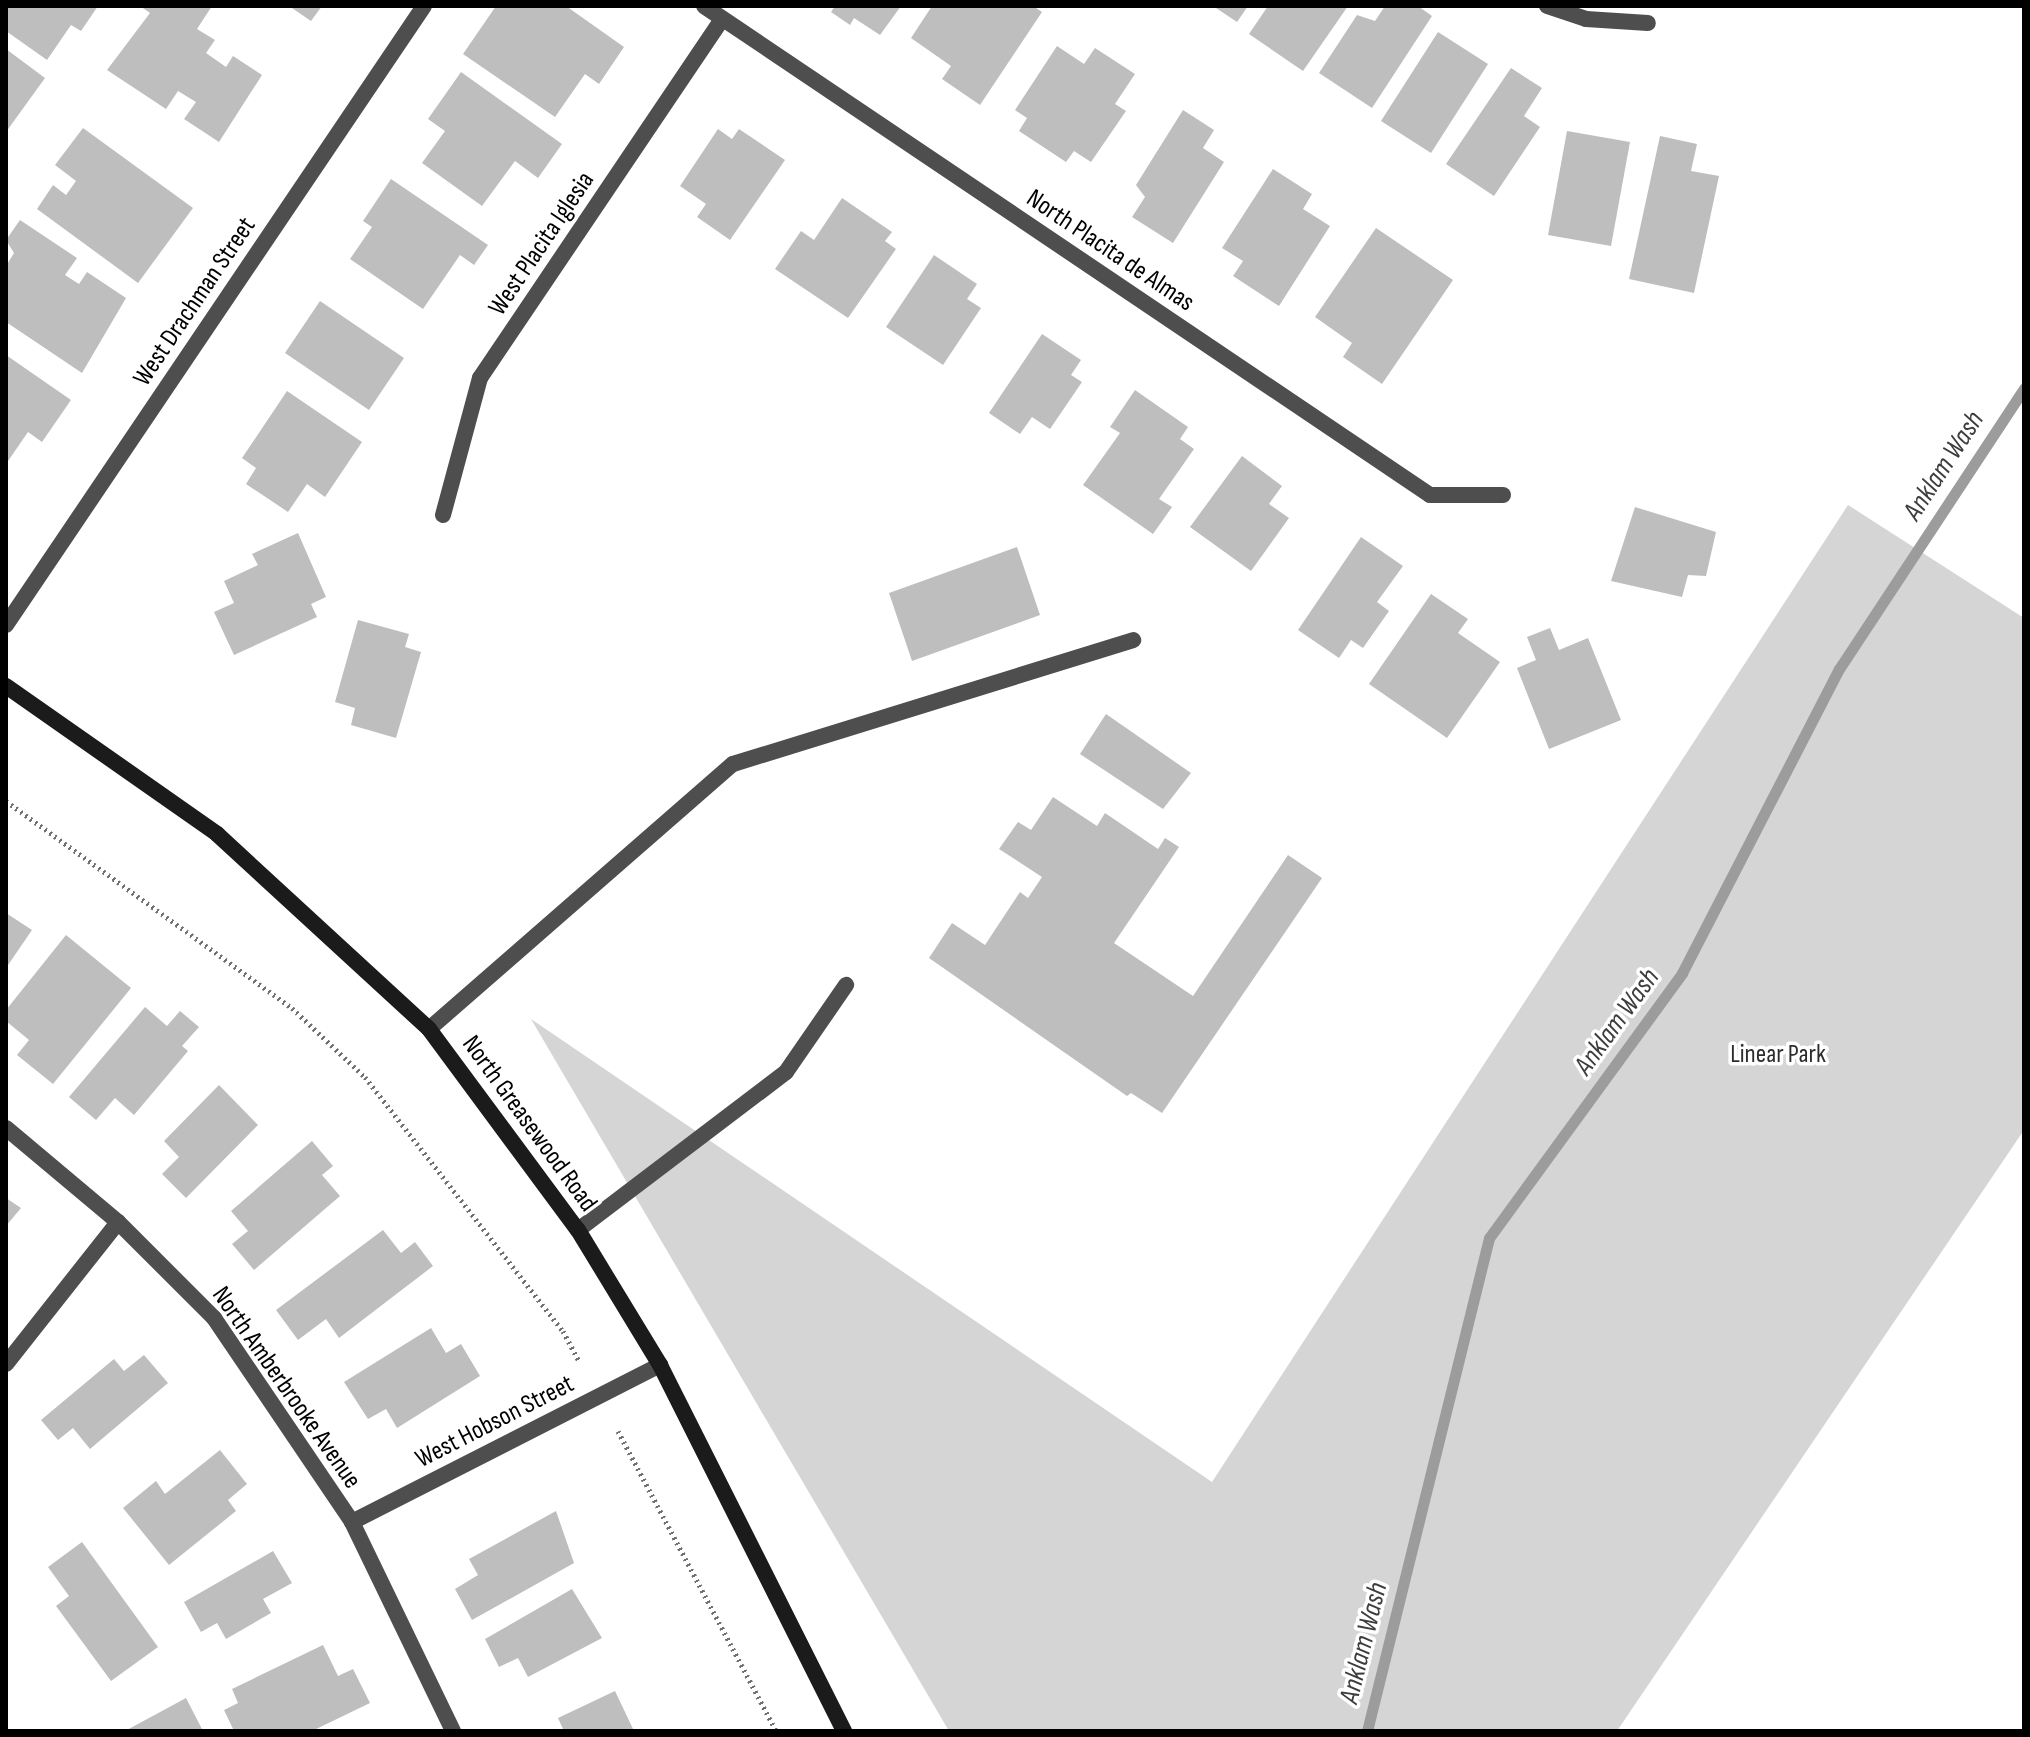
<!DOCTYPE html>
<style>
body{margin:0}
#map{position:relative;width:2030px;height:1737px;overflow:hidden;background:#fff;font-family:"Sofia Sans Condensed",sans-serif}
div>[style]{position:absolute}
.green>*{inset:0;background:#d5d5d5}
.stream>*{height:11px;margin:-5.5px;padding:0 5.5px;transform-origin:5.5px;border-radius:5.5px;background:#9c9c9c}
.building>*{inset:0;background:#bebebe}
.path>*{height:5px;margin-top:-2.5px;transform-origin:0;background:repeating-linear-gradient(90deg,#707070 0 2px,transparent 0 6px)}
.lane>*{height:16px;margin:-8px;padding:0 8px;transform-origin:8px;border-radius:8px;background:#4e4e4e}
.street>*{height:16px;margin:-8px;padding:0 8px;transform-origin:8px;border-radius:8px;background:#4e4e4e}
.secondary>*{height:16px;margin:-8px;padding:0 8px;transform-origin:8px;border-radius:8px;background:#1b1b1b}
span{translate:-50% -50%;white-space:nowrap;text-align:center;line-height:1.15;-webkit-text-stroke:7px #fff;paint-order:stroke}
.street-label{font-size:26px;color:#000}
.park-label{font-size:26px;color:#2c2c2c}
.water-label{font-size:28px;color:#3d3d3d;font-style:italic}
.frame{position:absolute;inset:0;border:8px solid #000;pointer-events:none}
</style>
<div id="map">
<div class="green">
<div style="clip-path:polygon(1848px 505px,2024px 618px,2024px 1130px,1617px 1731px,949px 1731px,531px 1019px,1212px 1482px)"></div>
</div>
<div class="stream">
<div style="left:1367px;top:1731px;width:508px;rotate:-76.1deg"></div>
<div style="left:1489px;top:1238px;width:328px;rotate:-53.9deg"></div>
<div style="left:1682px;top:973px;width:342px;rotate:-62.7deg"></div>
<div style="left:1839px;top:669px;width:336px;rotate:-56.6deg"></div>
</div>
<div class="building">
<div style="clip-path:polygon(6px 6px,98px 6px,81px 31px,71px 25px,47px 60px,6px 31px)"></div>
<div style="clip-path:polygon(140px 6px,212px 6px,197px 29px,215px 40px,206px 53px,226px 67px,233px 56px,262px 75px,219px 142px,184px 119px,196px 102px,178px 91px,166px 109px,107px 70px,150px 13px)"></div>
<div style="clip-path:polygon(289px 6px,322px 6px,311px 21px)"></div>
<div style="clip-path:polygon(496px 6px,566px 6px,624px 47px,599px 84px,585px 74px,555px 117px,463px 54px)"></div>
<div style="clip-path:polygon(835px 6px,901px 6px,880px 35px,854px 18px,850px 25px,831px 12px)"></div>
<div style="clip-path:polygon(932px 6px,1033px 6px,1042px 12px,980px 105px,942px 79px,951px 66px,911px 38px)"></div>
<div style="clip-path:polygon(1213px 6px,1248px 6px,1237px 22px)"></div>
<div style="clip-path:polygon(1268px 6px,1348px 6px,1303px 71px,1249px 34px)"></div>
<div style="clip-path:polygon(1385px 6px,1418px 6px,1432px 16px,1372px 108px,1319px 73px,1357px 15px,1375px 21px)"></div>
<div style="clip-path:polygon(1438px 32px,1488px 64px,1431px 153px,1381px 121px)"></div>
<div style="clip-path:polygon(1057px 46px,1084px 64px,1095px 48px,1135px 74px,1115px 104px,1126px 111px,1091px 162px,1074px 151px,1066px 162px,1019px 131px,1027px 118px,1015px 110px)"></div>
<div style="clip-path:polygon(6px 49px,45px 78px,6px 132px)"></div>
<div style="clip-path:polygon(1511px 68px,1542px 88px,1524px 116px,1540px 127px,1494px 196px,1446px 164px)"></div>
<div style="clip-path:polygon(461px 72px,562px 144px,538px 178px,515px 161px,482px 206px,422px 163px,445px 131px,428px 119px)"></div>
<div style="clip-path:polygon(1183px 110px,1214px 130px,1203px 148px,1224px 162px,1173px 243px,1132px 217px,1145px 197px,1136px 185px)"></div>
<div style="clip-path:polygon(83px 128px,193px 208px,138px 283px,37px 209px,53px 185px,66px 195px,76px 181px,55px 165px)"></div>
<div style="clip-path:polygon(718px 129px,732px 139px,739px 129px,785px 160px,730px 240px,697px 217px,706px 204px,680px 186px)"></div>
<div style="clip-path:polygon(1567px 131px,1630px 142px,1611px 246px,1548px 235px)"></div>
<div style="clip-path:polygon(1660px 136px,1697px 144px,1691px 171px,1719px 176px,1694px 293px,1629px 279px)"></div>
<div style="clip-path:polygon(1273px 169px,1312px 194px,1303px 209px,1330px 226px,1279px 306px,1233px 276px,1243px 261px,1222px 248px)"></div>
<div style="clip-path:polygon(391px 179px,488px 245px,474px 265px,460px 255px,423px 309px,350px 259px,372px 227px,363px 221px)"></div>
<div style="clip-path:polygon(842px 198px,892px 232px,885px 241px,896px 249px,848px 318px,775px 269px,801px 231px,814px 240px)"></div>
<div style="clip-path:polygon(20px 220px,77px 258px,65px 275px,79px 284px,87px 272px,126px 298px,82px 373px,6px 322px,6px 266px,14px 253px,6px 240px)"></div>
<div style="clip-path:polygon(1376px 228px,1453px 280px,1382px 384px,1343px 357px,1352px 343px,1315px 317px)"></div>
<div style="clip-path:polygon(934px 255px,977px 284px,967px 299px,981px 308px,943px 365px,886px 327px)"></div>
<div style="clip-path:polygon(320px 301px,404px 358px,369px 410px,285px 353px)"></div>
<div style="clip-path:polygon(1042px 334px,1081px 360px,1071px 375px,1082px 382px,1050px 429px,1032px 417px,1020px 434px,989px 413px)"></div>
<div style="clip-path:polygon(6px 355px,71px 400px,42px 442px,28px 432px,6px 464px)"></div>
<div style="clip-path:polygon(1135px 390px,1188px 427px,1180px 439px,1194px 449px,1159px 499px,1172px 507px,1153px 534px,1083px 485px,1120px 433px,1110px 427px)"></div>
<div style="clip-path:polygon(287px 391px,362px 442px,325px 497px,307px 484px,288px 512px,246px 484px,256px 468px,242px 458px)"></div>
<div style="clip-path:polygon(1242px 456px,1282px 486px,1269px 504px,1289px 518px,1251px 571px,1190px 527px)"></div>
<div style="clip-path:polygon(1635px 507px,1716px 532px,1706px 576px,1688px 575px,1682px 597px,1611px 581px)"></div>
<div style="clip-path:polygon(298px 533px,326px 597px,311px 604px,317px 617px,234px 655px,214px 612px,234px 603px,224px 581px,258px 565px,252px 554px)"></div>
<div style="clip-path:polygon(1361px 537px,1403px 566px,1377px 602px,1389px 611px,1363px 648px,1351px 640px,1339px 658px,1298px 630px)"></div>
<div style="clip-path:polygon(1017px 547px,1040px 615px,912px 661px,889px 593px)"></div>
<div style="clip-path:polygon(1431px 594px,1468px 619px,1458px 633px,1500px 662px,1447px 738px,1369px 684px)"></div>
<div style="clip-path:polygon(358px 620px,409px 634px,405px 647px,421px 652px,396px 738px,351px 725px,355px 708px,335px 702px)"></div>
<div style="clip-path:polygon(1550px 628px,1559px 650px,1588px 638px,1621px 720px,1549px 749px,1517px 668px,1536px 660px,1527px 637px)"></div>
<div style="clip-path:polygon(1106px 714px,1191px 773px,1163px 809px,1080px 754px)"></div>
<div style="clip-path:polygon(1053px 797px,1097px 826px,1105px 813px,1158px 849px,1165px 838px,1179px 847px,1114px 943px,1193px 996px,1288px 855px,1322px 878px,1162px 1113px,1131px 1093px,1127px 1096px,929px 958px,952px 923px,985px 945px,1020px 892px,1028px 898px,1042px 877px,999px 849px,1018px 822px,1031px 830px)"></div>
<div style="clip-path:polygon(6px 913px,32px 930px,6px 968px)"></div>
<div style="clip-path:polygon(66px 935px,131px 988px,53px 1084px,17px 1055px,29px 1040px,6px 1021px,6px 1010px)"></div>
<div style="clip-path:polygon(145px 1007px,167px 1026px,180px 1011px,199px 1027px,182px 1046px,188px 1051px,134px 1115px,115px 1098px,96px 1120px,69px 1097px)"></div>
<div style="clip-path:polygon(219px 1085px,258px 1125px,186px 1198px,162px 1174px,179px 1157px,164px 1141px)"></div>
<div style="clip-path:polygon(312px 1141px,333px 1166px,322px 1175px,340px 1196px,254px 1270px,232px 1244px,248px 1231px,231px 1211px)"></div>
<div style="clip-path:polygon(6px 1198px,21px 1208px,6px 1226px)"></div>
<div style="clip-path:polygon(383px 1230px,401px 1253px,415px 1242px,433px 1266px,339px 1338px,326px 1319px,298px 1340px,276px 1310px)"></div>
<div style="clip-path:polygon(431px 1328px,446px 1353px,461px 1344px,480px 1376px,397px 1428px,386px 1409px,368px 1419px,344px 1382px)"></div>
<div style="clip-path:polygon(144px 1355px,168px 1383px,90px 1449px,73px 1428px,58px 1440px,41px 1420px,114px 1359px,124px 1371px)"></div>
<div style="clip-path:polygon(220px 1450px,247px 1484px,228px 1500px,236px 1511px,169px 1565px,123px 1508px,156px 1481px,165px 1494px)"></div>
<div style="clip-path:polygon(556px 1511px,574px 1563px,472px 1620px,455px 1589px,478px 1575px,469px 1559px)"></div>
<div style="clip-path:polygon(82px 1542px,158px 1647px,111px 1681px,56px 1606px,69px 1596px,48px 1567px)"></div>
<div style="clip-path:polygon(273px 1551px,292px 1583px,263px 1599px,271px 1613px,226px 1639px,217px 1623px,201px 1632px,184px 1602px)"></div>
<div style="clip-path:polygon(572px 1589px,602px 1638px,528px 1677px,518px 1658px,499px 1667px,485px 1639px)"></div>
<div style="clip-path:polygon(323px 1645px,338px 1676px,353px 1669px,370px 1703px,312px 1731px,234px 1731px,224px 1710px,238px 1703px,232px 1689px)"></div>
<div style="clip-path:polygon(615px 1691px,634px 1731px,564px 1731px,558px 1718px)"></div>
<div style="clip-path:polygon(186px 1698px,203px 1731px,125px 1731px)"></div>
</div>
<div class="path">
<div style="left:6px;top:801px;width:353px;rotate:35.9deg"></div>
<div style="left:292px;top:1008px;width:100px;rotate:43.4deg"></div>
<div style="left:365px;top:1077px;width:322px;rotate:52.1deg"></div>
<div style="left:563px;top:1331px;width:34px;rotate:62deg"></div>
<div style="left:618px;top:1431px;width:339px;rotate:62.2deg"></div>
</div>
<div class="lane">
<div style="left:429px;top:1029px;width:403px;rotate:-41.1deg"></div>
<div style="left:733px;top:764px;width:419px;rotate:-17.2deg"></div>
<div style="left:578px;top:1230px;width:261px;rotate:-37.2deg"></div>
<div style="left:786px;top:1072px;width:106px;rotate:-55.4deg"></div>
</div>
<div class="street">
<div style="left:704px;top:6px;width:875px;rotate:33.96deg"></div>
<div style="left:1430px;top:495px;width:73px"></div>
<div style="left:1547px;top:6px;width:41px;rotate:18.4deg"></div>
<div style="left:1586px;top:19px;width:62px;rotate:3.7deg"></div>
<div style="left:443px;top:515px;width:142px;rotate:-74.9deg"></div>
<div style="left:480px;top:378px;width:433px;rotate:-56deg"></div>
<div style="left:6px;top:625px;width:747px;rotate:-55.97deg"></div>
<div style="left:6px;top:1128px;width:146px;rotate:40deg"></div>
<div style="left:118px;top:1222px;width:136px;rotate:45deg"></div>
<div style="left:214px;top:1318px;width:246px;rotate:55.9deg"></div>
<div style="left:352px;top:1522px;width:232px;rotate:64.2deg"></div>
<div style="left:6px;top:1364px;width:181px;rotate:-51.7deg"></div>
<div style="left:352px;top:1522px;width:346px;rotate:-27deg"></div>
</div>
<div class="secondary">
<div style="left:6px;top:686px;width:258px;rotate:35deg"></div>
<div style="left:217px;top:834px;width:288px;rotate:42.6deg"></div>
<div style="left:429px;top:1029px;width:250px;rotate:53.5deg"></div>
<div style="left:578px;top:1230px;width:158px;rotate:58.7deg"></div>
<div style="left:660px;top:1365px;width:410px;rotate:63.3deg"></div>
</div>
<div class="street-label">
<span style="left:542px;top:244px;rotate:-56deg">West Placita Iglesia</span>
<span style="left:1110px;top:251px;rotate:34deg">North Placita de Almas</span>
<span style="left:195px;top:302px;rotate:-56deg">West Drachman Street</span>
<span style="left:529px;top:1124px;rotate:54deg">North Greasewood Road</span>
<span style="left:286px;top:1388px;rotate:55deg">North Amberbrooke Avenue</span>
<span style="left:495px;top:1422px;rotate:-27deg">West Hobson Street</span>
</div>
<div class="park-label">
<span style="left:1778px;top:1055px">Linear Park</span>
</div>
<div class="water-label">
<span style="left:1944px;top:466px;rotate:-57deg">Anklam Wash</span>
<span style="left:1617px;top:1022px;rotate:-54deg">Anklam Wash</span>
<span style="left:1364px;top:1643px;rotate:-76deg">Anklam Wash</span>
</div>
<div class="frame"></div>
</div>
